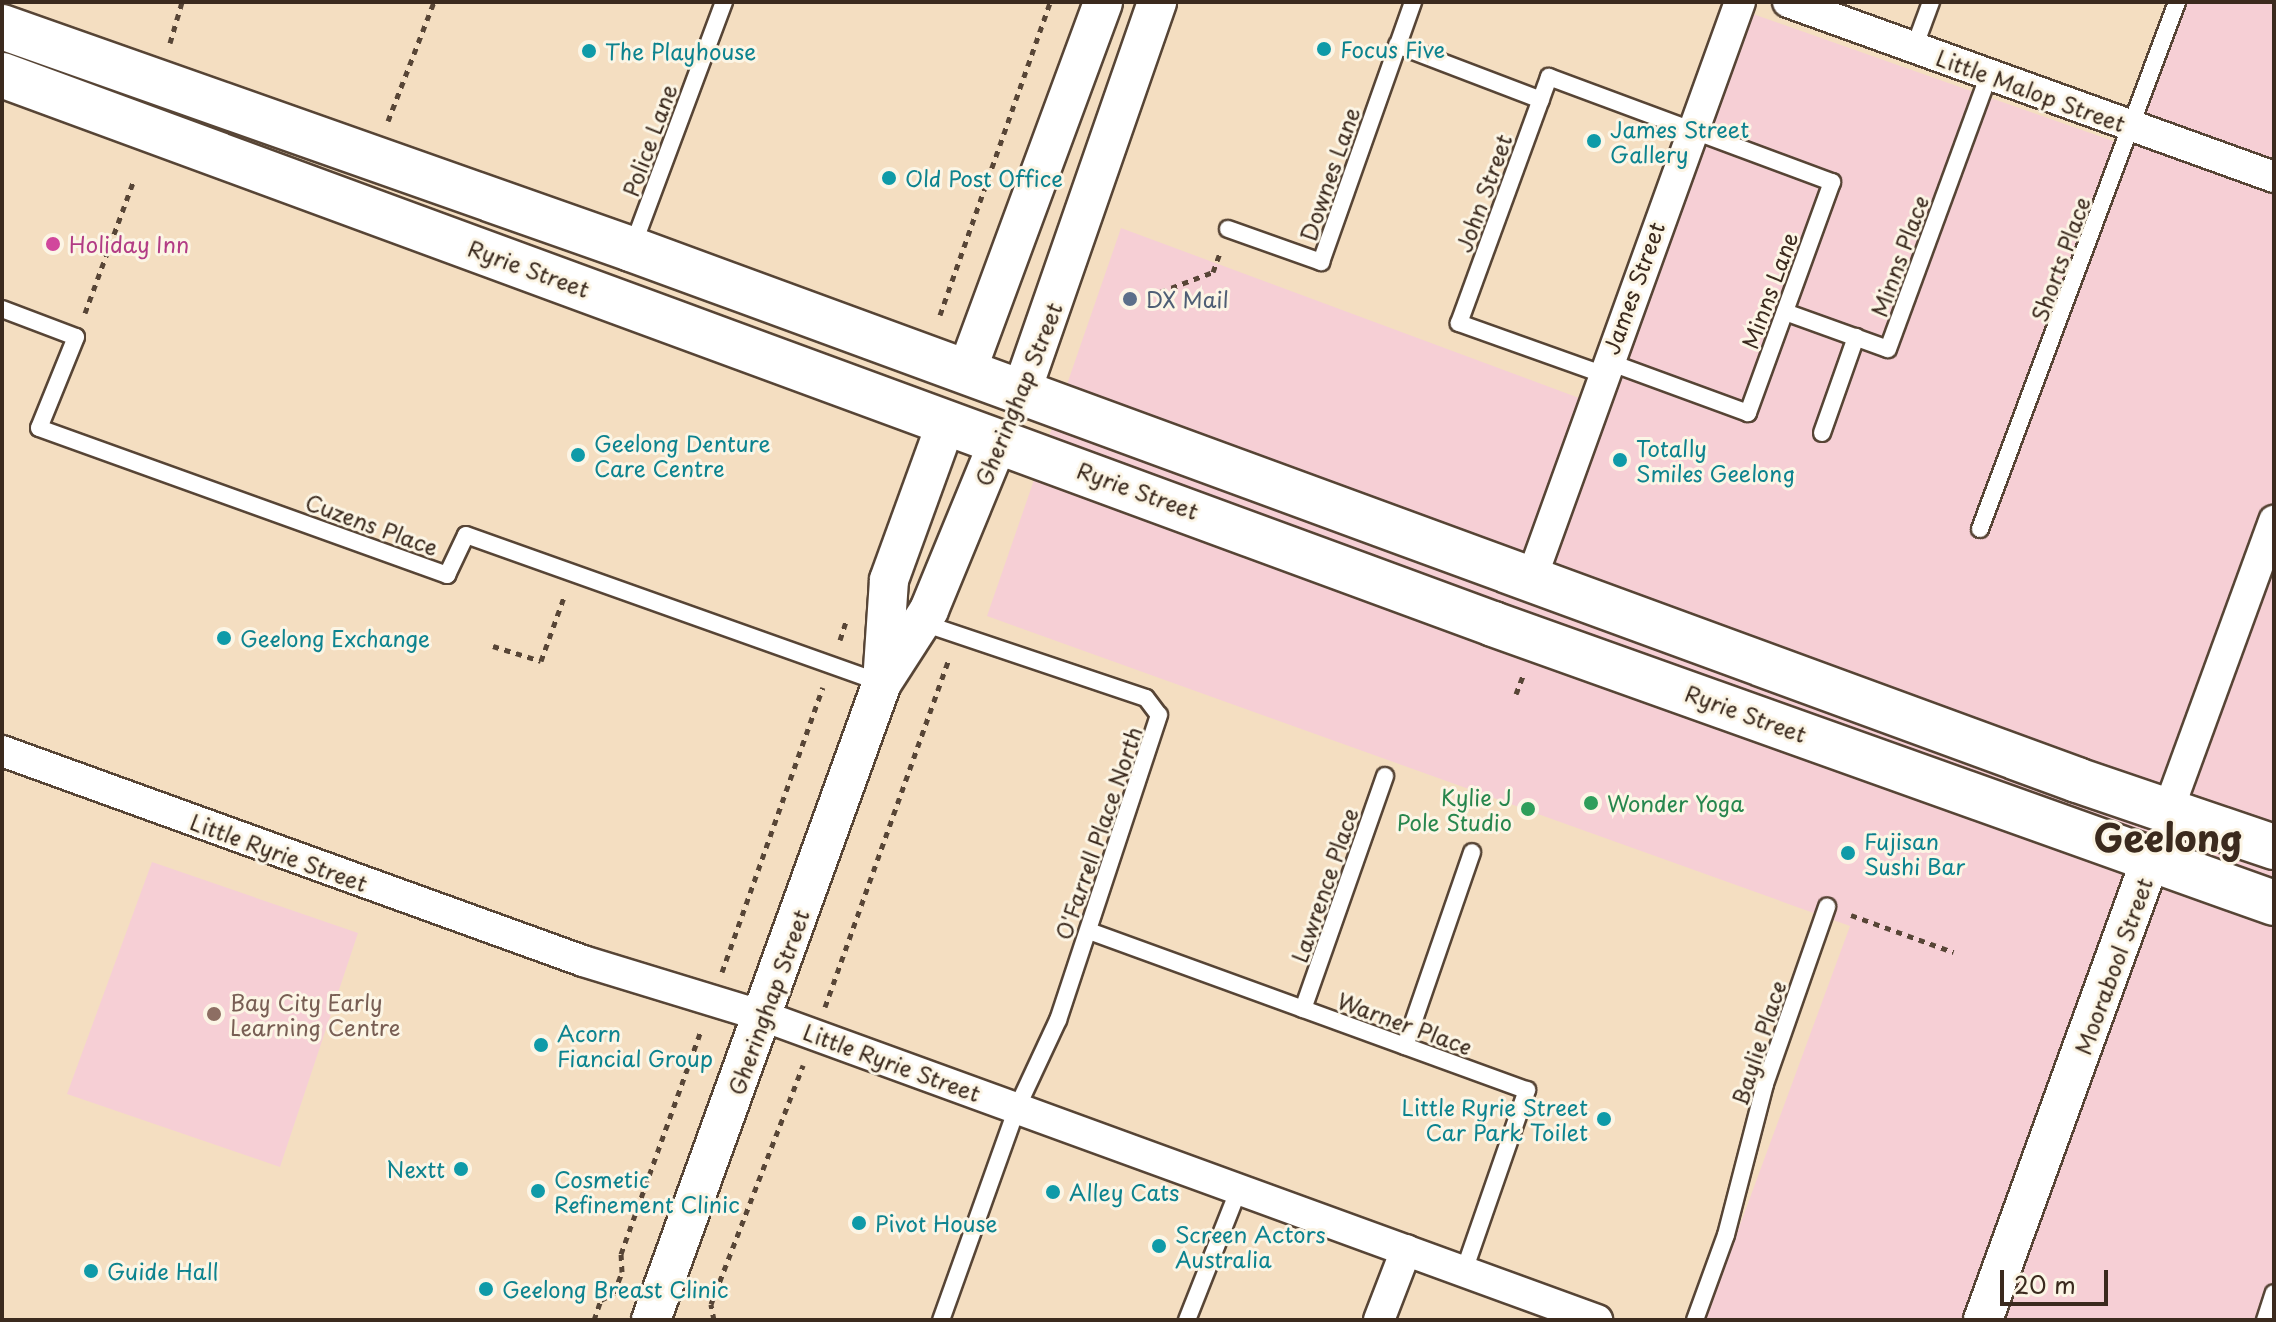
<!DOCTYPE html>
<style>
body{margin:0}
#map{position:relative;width:2276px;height:1322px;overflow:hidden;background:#f4dec1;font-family:"Playpen Sans",sans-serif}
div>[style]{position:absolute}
.built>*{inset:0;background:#f6cfd5}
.path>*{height:5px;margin-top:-2.5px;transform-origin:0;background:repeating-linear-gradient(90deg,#574536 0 6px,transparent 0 12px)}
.roads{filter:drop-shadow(2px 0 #574536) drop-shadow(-2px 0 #574536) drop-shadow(0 2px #574536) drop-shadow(0 -2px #574536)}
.service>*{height:16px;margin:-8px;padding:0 8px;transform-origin:8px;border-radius:8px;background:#fff}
.minor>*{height:30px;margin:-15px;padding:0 15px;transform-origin:15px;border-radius:15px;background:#fff}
.tertiary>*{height:38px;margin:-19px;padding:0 19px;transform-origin:19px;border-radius:19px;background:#fff}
.secondary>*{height:44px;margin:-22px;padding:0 22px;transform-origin:22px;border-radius:22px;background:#fff}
.dots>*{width:22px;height:22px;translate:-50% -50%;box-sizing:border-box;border:4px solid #fcf5e5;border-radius:50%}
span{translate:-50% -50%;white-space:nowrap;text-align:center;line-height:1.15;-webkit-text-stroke:6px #fcf5e5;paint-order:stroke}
.culture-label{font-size:22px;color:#0d838f}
.left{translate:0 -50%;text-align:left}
.right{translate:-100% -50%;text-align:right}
.street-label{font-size:22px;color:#3b2a1e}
.hotel-label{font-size:22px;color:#b23c85}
.service-label{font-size:22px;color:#4e5e75}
.leisure-label{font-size:22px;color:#27864d}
.education-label{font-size:22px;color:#785e54}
.town-label{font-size:38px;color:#3b2a1e;font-weight:700}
.frame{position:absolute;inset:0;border:4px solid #3b2a1e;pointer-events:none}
.scale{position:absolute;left:2000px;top:1270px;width:108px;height:36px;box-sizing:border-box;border:4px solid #3b2a1e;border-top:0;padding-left:10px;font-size:24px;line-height:28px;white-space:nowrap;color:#3b2a1e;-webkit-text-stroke:6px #fcf5e5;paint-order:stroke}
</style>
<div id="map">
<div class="built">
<div style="clip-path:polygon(2186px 2px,2274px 2px,2274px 1313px,2271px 1320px,1705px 1320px,1850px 926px,987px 616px,1121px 228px,1598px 405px,1750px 13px,2130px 147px)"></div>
<div style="clip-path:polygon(152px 862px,358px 933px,280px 1167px,67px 1094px)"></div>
</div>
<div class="path">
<div style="left:170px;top:43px;width:43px;rotate:-73.7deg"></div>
<div style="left:388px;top:121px;width:128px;rotate:-68.9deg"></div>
<div style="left:1160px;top:292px;width:57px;rotate:-20.7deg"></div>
<div style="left:1213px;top:272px;width:20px;rotate:-70deg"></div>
<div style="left:85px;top:313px;width:142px;rotate:-69.8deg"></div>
<div style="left:940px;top:315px;width:332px;rotate:-70.6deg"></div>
<div style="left:840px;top:640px;width:22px;rotate:-72deg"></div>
<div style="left:493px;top:646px;width:50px;rotate:17.4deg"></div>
<div style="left:541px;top:661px;width:68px;rotate:-70.2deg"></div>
<div style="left:1516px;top:694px;width:19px;rotate:-69deg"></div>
<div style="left:1851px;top:915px;width:109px;rotate:19.9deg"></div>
<div style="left:722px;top:972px;width:302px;rotate:-70.5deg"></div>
<div style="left:825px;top:1007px;width:369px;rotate:-70.4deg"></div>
<div style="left:594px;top:1320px;width:21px;rotate:-71deg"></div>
<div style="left:601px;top:1300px;width:15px;rotate:-28deg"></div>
<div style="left:614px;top:1293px;width:22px;rotate:-69deg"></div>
<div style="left:622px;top:1272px;width:18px;rotate:-93deg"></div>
<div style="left:621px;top:1254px;width:238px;rotate:-70.3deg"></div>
<div style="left:714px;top:1320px;width:16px;rotate:-101deg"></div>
<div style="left:711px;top:1304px;width:256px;rotate:-68.9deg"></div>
</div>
<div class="roads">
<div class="service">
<div style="left:1397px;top:45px;width:154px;rotate:20.9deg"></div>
<div style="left:1914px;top:48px;width:49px;rotate:-69.7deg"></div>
<div style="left:1228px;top:229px;width:99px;rotate:19.5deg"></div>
<div style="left:1321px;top:262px;width:276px;rotate:-70.5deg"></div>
<div style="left:632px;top:248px;width:263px;rotate:-69.5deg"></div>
<div style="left:2px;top:309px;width:79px;rotate:20.7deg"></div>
<div style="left:76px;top:337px;width:98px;rotate:112.1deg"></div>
<div style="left:39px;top:428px;width:434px;rotate:19.8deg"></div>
<div style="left:447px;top:575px;width:44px;rotate:-64.6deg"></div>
<div style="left:466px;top:535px;width:442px;rotate:19.6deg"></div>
<div style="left:1785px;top:312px;width:109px;rotate:19.8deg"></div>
<div style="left:1888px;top:349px;width:292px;rotate:-69.8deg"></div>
<div style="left:1602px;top:374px;width:152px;rotate:-160.4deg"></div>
<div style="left:1459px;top:323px;width:262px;rotate:-69.9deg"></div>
<div style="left:1549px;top:77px;width:302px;rotate:20.4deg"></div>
<div style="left:1832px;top:182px;width:246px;rotate:110deg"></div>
<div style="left:1748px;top:413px;width:151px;rotate:-159.9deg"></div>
<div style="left:1822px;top:433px;width:102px;rotate:-70.5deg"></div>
<div style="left:1980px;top:529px;width:563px;rotate:-69.5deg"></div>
<div style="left:920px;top:622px;width:238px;rotate:18.6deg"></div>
<div style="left:1146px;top:698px;width:21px;rotate:53deg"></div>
<div style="left:1159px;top:715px;width:321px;rotate:108.3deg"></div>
<div style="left:1058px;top:1020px;width:97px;rotate:115deg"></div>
<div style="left:1017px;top:1108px;width:225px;rotate:109.7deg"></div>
<div style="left:1089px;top:931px;width:466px;rotate:20deg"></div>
<div style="left:1527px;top:1090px;width:192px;rotate:109.2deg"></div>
<div style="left:1303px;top:1009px;width:247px;rotate:-70.6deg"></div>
<div style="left:1405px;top:1046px;width:205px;rotate:-70.9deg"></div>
<div style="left:1187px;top:1320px;width:139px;rotate:-68.4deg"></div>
<div style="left:1695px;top:1320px;width:90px;rotate:-70deg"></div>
<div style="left:1726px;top:1235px;width:156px;rotate:-75.5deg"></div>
<div style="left:1765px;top:1084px;width:188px;rotate:-70.7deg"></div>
<div style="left:2265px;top:1320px;width:28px;rotate:-72deg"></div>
</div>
<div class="minor">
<div style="left:1788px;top:2px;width:517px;rotate:19.8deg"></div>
<div style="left:1532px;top:577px;width:611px;rotate:-70.11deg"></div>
<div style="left:2px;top:751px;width:618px;rotate:19.87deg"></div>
<div style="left:583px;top:961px;width:188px;rotate:17deg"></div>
<div style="left:763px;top:1016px;width:888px;rotate:20.03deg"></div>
<div style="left:2169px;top:808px;width:306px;rotate:-69.9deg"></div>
<div style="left:1379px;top:1320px;width:75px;rotate:-68.9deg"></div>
</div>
<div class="tertiary">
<div style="left:966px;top:373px;width:395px;rotate:-69.7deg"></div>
<div style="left:1021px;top:393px;width:414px;rotate:-70.8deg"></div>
<div style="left:882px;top:683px;width:103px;rotate:-86.1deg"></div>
<div style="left:889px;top:580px;width:169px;rotate:-70deg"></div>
<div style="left:651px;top:1320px;width:678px;rotate:-70.07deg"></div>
<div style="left:882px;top:683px;width:87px;rotate:-57.2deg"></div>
<div style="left:929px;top:610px;width:184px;rotate:-67.6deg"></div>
<div style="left:1983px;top:1320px;width:491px;rotate:-70deg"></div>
</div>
<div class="secondary">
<div style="left:2px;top:27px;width:667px;rotate:19.44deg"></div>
<div style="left:631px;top:249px;width:1540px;rotate:20.16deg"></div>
<div style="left:2077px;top:780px;width:208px;rotate:18.8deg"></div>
<div style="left:2px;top:75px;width:1589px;rotate:20.21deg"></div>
<div style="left:1493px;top:624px;width:829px;rotate:19.66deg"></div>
</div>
</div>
<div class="dots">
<div style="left:1324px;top:49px;background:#0f9aa8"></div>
<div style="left:589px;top:51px;background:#0f9aa8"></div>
<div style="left:1594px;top:141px;background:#0f9aa8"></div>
<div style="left:889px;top:178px;background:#0f9aa8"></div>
<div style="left:53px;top:244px;background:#d1479c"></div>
<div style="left:1130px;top:299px;background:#5c6f8a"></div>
<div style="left:578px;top:455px;background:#0f9aa8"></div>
<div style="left:1620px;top:460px;background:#0f9aa8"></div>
<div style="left:224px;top:638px;background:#0f9aa8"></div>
<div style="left:1591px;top:803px;background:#2e9e5b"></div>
<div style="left:1528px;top:809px;background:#2e9e5b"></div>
<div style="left:1848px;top:853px;background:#0f9aa8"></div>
<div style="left:214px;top:1014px;background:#8d6e63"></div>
<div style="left:541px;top:1045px;background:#0f9aa8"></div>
<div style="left:1604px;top:1119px;background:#0f9aa8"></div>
<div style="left:461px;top:1169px;background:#0f9aa8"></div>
<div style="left:538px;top:1191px;background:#0f9aa8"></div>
<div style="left:1053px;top:1192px;background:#0f9aa8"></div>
<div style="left:859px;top:1223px;background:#0f9aa8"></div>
<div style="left:1159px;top:1246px;background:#0f9aa8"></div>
<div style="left:91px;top:1271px;background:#0f9aa8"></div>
<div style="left:486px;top:1289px;background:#0f9aa8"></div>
</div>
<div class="culture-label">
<span class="left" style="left:1340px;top:49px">Focus Five</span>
<span class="left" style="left:605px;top:51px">The Playhouse</span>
<span class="left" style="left:1610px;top:141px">James Street<br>Gallery</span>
<span class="left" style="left:905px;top:178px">Old Post Office</span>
<span class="left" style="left:594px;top:455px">Geelong Denture<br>Care Centre</span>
<span class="left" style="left:1636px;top:460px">Totally<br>Smiles Geelong</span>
<span class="left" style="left:240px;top:638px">Geelong Exchange</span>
<span class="left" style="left:1864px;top:853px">Fujisan<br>Sushi Bar</span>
<span class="left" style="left:557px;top:1045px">Acorn<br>Fiancial Group</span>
<span class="right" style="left:1588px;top:1119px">Little Ryrie Street<br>Car Park Toilet</span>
<span class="right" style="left:445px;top:1169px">Nextt</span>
<span class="left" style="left:554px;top:1191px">Cosmetic<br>Refinement Clinic</span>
<span class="left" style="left:1069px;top:1192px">Alley Cats</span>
<span class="left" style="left:875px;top:1223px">Pivot House</span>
<span class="left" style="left:1175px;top:1246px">Screen Actors<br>Australia</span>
<span class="left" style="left:107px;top:1271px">Guide Hall</span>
<span class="left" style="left:502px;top:1289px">Geelong Breast Clinic</span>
</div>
<div class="street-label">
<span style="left:2031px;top:90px;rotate:20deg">Little Malop Street</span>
<span style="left:649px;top:140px;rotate:-70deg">Police Lane</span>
<span style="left:1329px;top:174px;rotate:-71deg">Downes Lane</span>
<span style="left:1483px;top:193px;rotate:-70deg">John Street</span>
<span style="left:1899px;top:256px;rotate:-70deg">Minns Place</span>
<span style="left:2060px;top:259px;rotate:-70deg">Shorts Place</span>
<span style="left:529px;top:268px;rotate:20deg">Ryrie Street</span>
<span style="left:1633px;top:288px;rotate:-70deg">James Street</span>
<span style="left:1769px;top:290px;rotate:-70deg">Minns Lane</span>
<span style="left:1018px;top:394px;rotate:-68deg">Gheringhap Street</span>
<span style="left:1138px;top:490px;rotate:20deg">Ryrie Street</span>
<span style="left:372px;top:524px;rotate:20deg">Cuzens Place</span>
<span style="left:1746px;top:713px;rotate:20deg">Ryrie Street</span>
<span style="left:1098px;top:833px;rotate:-71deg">O'Farrell Place North</span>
<span style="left:279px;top:852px;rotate:20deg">Little Ryrie Street</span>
<span style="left:1324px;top:885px;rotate:-71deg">Lawrence Place</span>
<span style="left:2113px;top:966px;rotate:-70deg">Moorabool Street</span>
<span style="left:768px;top:1002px;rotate:-70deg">Gheringhap Street</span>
<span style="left:1405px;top:1023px;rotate:20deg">Warner Place</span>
<span style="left:1758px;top:1043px;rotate:-72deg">Baylie Place</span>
<span style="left:892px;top:1062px;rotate:20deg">Little Ryrie Street</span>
</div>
<div class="hotel-label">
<span class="left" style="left:69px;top:244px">Holiday Inn</span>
</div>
<div class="service-label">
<span class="left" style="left:1146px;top:299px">DX Mail</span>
</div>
<div class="leisure-label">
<span class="right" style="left:1512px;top:809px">Kylie J<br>Pole Studio</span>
<span class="left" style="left:1607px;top:803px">Wonder Yoga</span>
</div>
<div class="education-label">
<span class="left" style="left:230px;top:1014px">Bay City Early<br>Learning Centre</span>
</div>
<div class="town-label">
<span style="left:2168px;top:837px">Geelong</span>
</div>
<div class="frame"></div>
<div class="scale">20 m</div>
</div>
